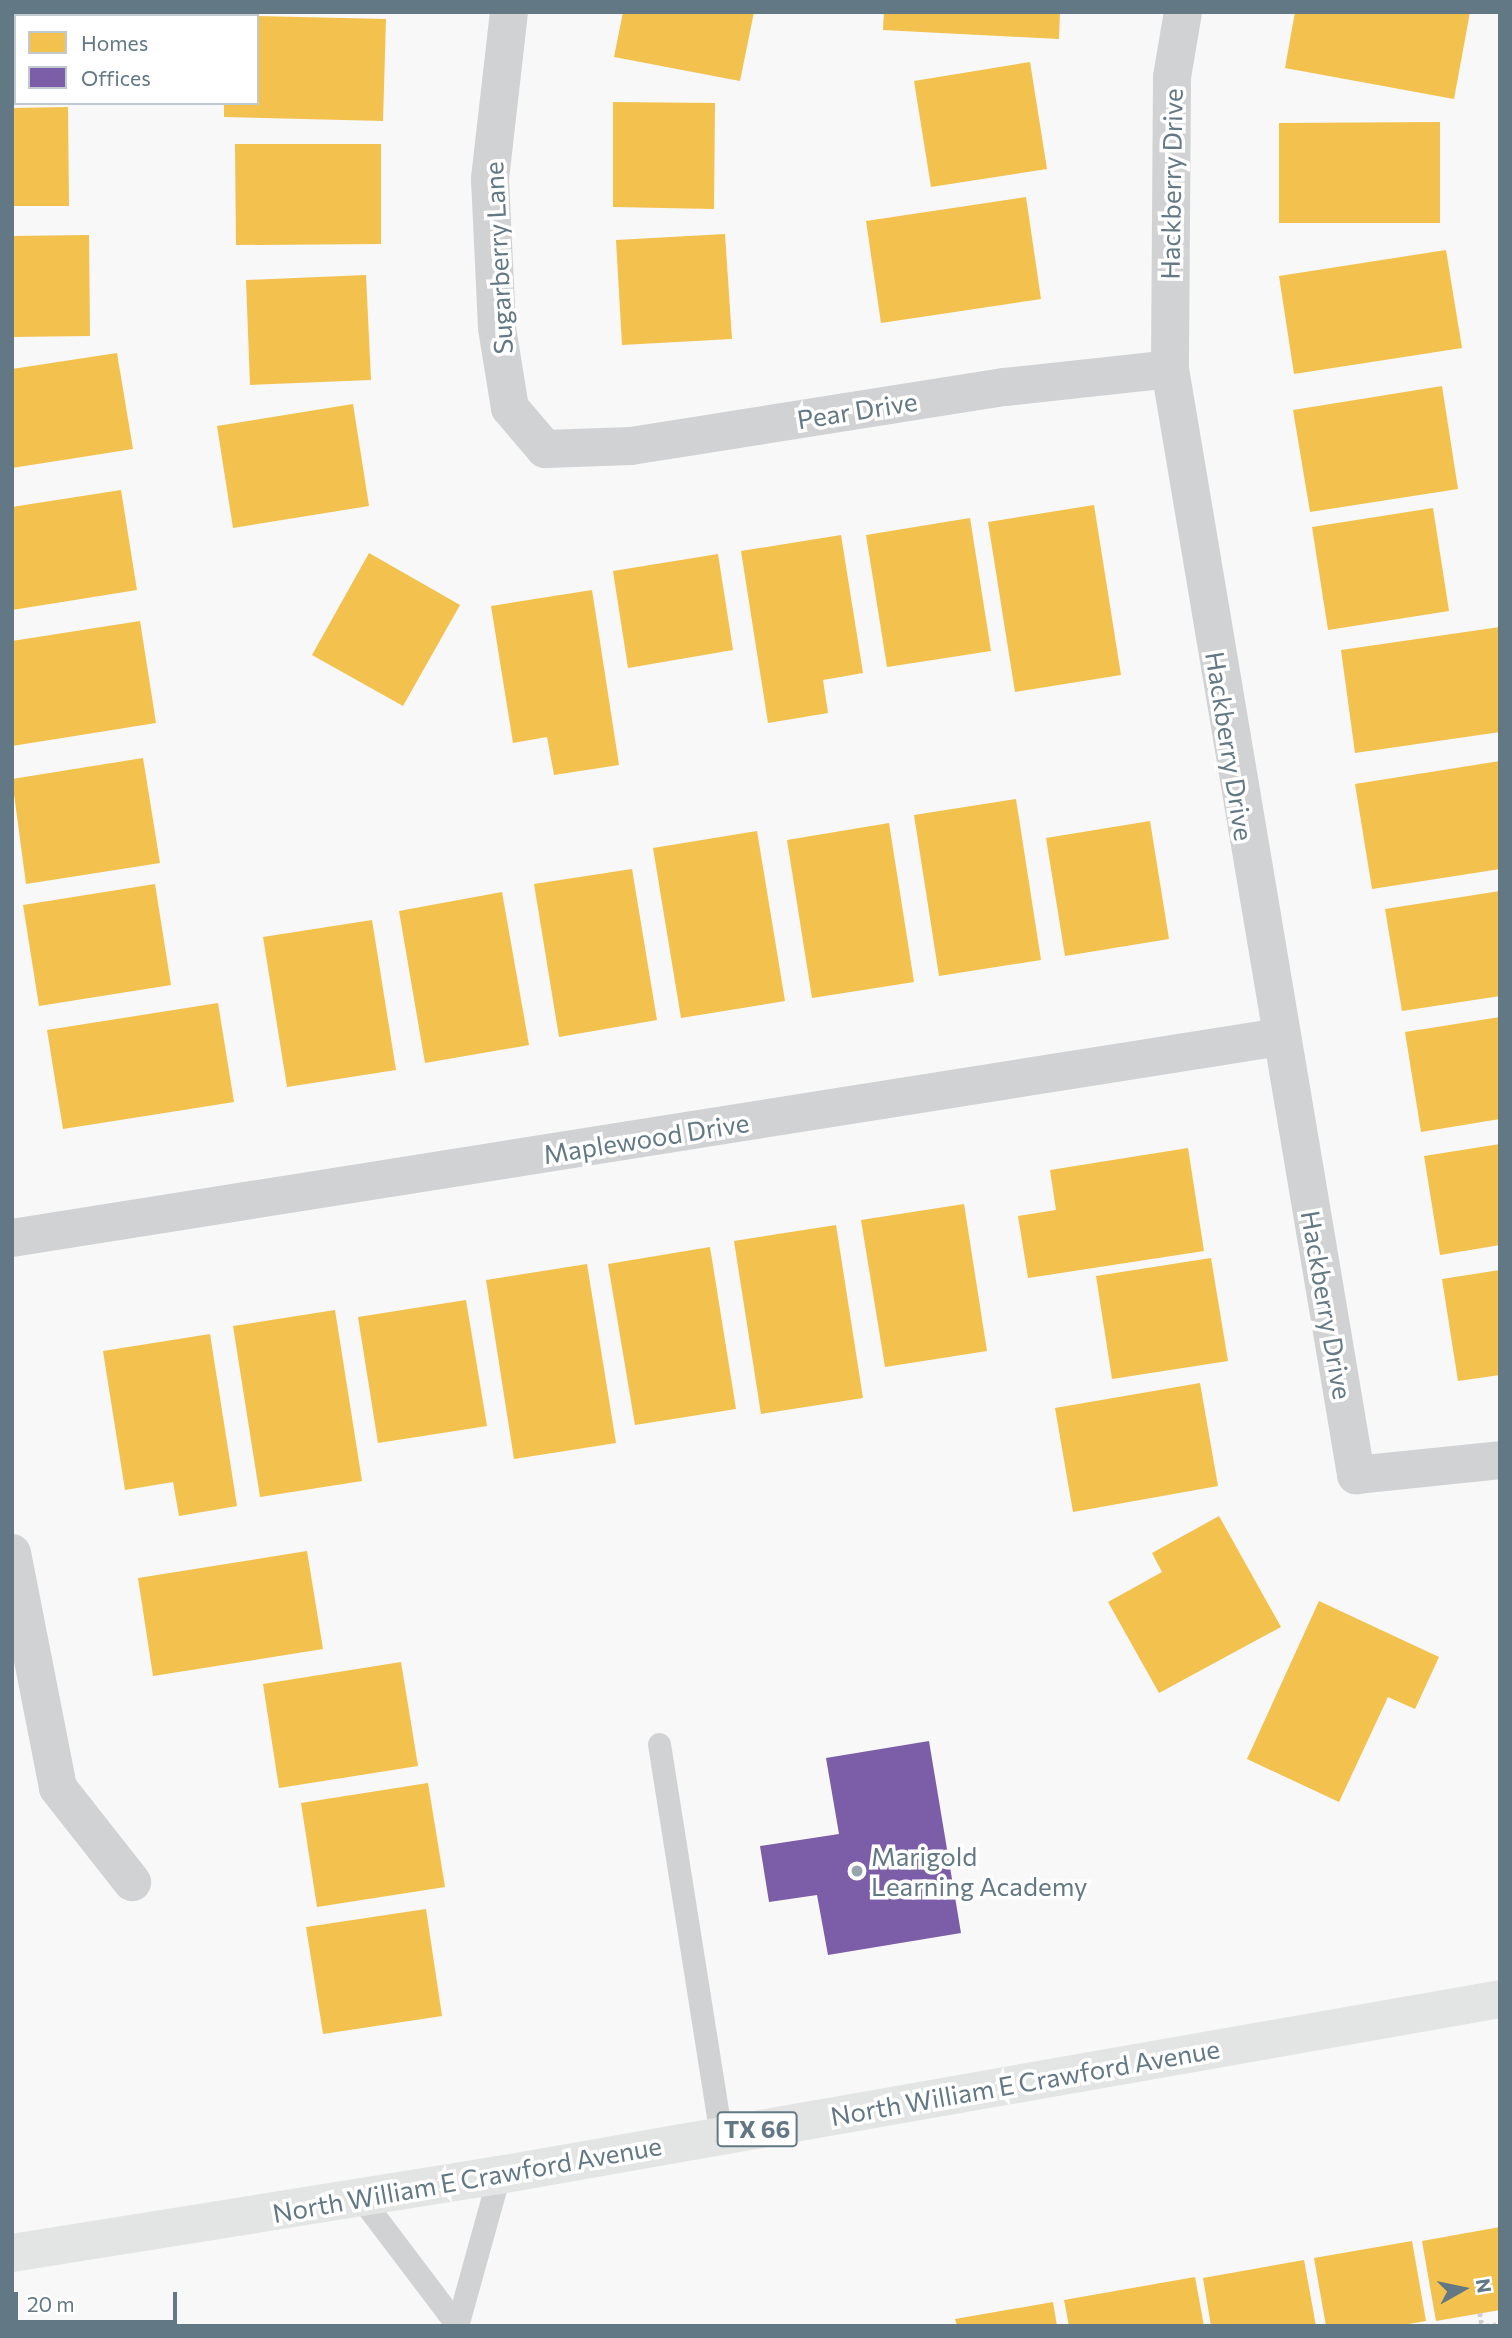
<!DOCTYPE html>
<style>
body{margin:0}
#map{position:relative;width:1512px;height:2338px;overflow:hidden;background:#f8f8f8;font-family:Commissioner,sans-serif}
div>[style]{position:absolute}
.homes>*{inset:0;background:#f2c14e}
.offices>*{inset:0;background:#7b5ea7}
.path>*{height:4.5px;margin-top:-2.25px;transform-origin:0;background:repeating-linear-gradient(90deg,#cecfd0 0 3.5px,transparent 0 7px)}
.service>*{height:23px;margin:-11.5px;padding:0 11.5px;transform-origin:11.5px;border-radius:11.5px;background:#d1d2d3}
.minor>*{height:38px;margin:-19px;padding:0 19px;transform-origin:19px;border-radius:19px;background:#d1d2d3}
.primary>*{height:38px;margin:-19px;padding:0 19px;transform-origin:19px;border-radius:19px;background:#e3e4e4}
.dots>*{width:19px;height:19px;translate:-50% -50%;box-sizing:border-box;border:4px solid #fff;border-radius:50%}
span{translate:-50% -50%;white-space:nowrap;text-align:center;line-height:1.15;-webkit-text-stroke:7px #fff;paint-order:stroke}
.shield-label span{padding:2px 5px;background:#fff;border:2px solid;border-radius:5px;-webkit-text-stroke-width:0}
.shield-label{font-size:24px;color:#627884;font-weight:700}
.street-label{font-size:26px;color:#627884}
.poi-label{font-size:26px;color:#627884}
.left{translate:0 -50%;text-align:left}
.frame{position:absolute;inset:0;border:14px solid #627884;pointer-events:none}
.legend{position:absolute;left:14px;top:14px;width:245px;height:91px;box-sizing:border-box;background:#fff;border:2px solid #c0c9ce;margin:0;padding:9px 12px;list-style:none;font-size:21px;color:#627884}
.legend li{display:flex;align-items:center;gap:14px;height:35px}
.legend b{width:35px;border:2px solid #c0c9ce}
.north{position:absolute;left:1428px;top:2254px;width:70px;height:70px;-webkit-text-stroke:5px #fff;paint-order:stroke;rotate:81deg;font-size:19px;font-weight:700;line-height:28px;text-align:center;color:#627884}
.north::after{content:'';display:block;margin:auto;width:24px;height:32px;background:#627884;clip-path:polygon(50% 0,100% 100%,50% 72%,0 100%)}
.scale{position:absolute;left:14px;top:2292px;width:163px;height:32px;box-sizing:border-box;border:4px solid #627884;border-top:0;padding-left:9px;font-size:21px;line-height:24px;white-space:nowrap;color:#627884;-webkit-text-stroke:5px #fff;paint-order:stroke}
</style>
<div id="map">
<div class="homes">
<div style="clip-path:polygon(12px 12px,71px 12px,16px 16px,16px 66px)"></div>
<div style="clip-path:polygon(623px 12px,754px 12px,740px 81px,614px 57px)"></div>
<div style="clip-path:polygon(884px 12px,1060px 12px,1059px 39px,883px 30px)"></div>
<div style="clip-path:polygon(1295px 12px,1470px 12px,1454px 99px,1285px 68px)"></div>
<div style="clip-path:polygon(257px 16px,386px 19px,383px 121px,224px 117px,224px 103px,257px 103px)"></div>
<div style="clip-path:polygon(1030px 62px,1047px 169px,931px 187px,914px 81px)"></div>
<div style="clip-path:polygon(613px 102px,715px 103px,714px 209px,613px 207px)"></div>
<div style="clip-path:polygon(68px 107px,69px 206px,12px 206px,12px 108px)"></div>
<div style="clip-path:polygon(1440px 122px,1440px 223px,1279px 223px,1279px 123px)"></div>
<div style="clip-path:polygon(235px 144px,381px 144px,381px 244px,236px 245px)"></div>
<div style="clip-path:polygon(1026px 197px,1041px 299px,881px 323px,866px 221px)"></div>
<div style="clip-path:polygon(725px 234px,732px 339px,622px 345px,616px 240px)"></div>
<div style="clip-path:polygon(89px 235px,90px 336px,12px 337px,12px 236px)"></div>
<div style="clip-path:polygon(1446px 250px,1462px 348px,1294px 374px,1279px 276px)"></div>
<div style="clip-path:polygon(366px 275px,371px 380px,250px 385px,246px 280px)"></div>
<div style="clip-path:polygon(117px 353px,133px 449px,12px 468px,12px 369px)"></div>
<div style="clip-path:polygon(1442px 386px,1458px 489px,1310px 512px,1293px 410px)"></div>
<div style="clip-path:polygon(353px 404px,369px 506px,233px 528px,217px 426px)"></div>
<div style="clip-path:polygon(121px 490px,137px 590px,12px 610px,12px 507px)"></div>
<div style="clip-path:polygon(1094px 505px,1121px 675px,1015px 692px,988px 522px)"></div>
<div style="clip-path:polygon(1433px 508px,1449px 611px,1328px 630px,1312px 527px)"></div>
<div style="clip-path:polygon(970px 518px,991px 651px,887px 667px,866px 535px)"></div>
<div style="clip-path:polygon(841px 535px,863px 673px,823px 680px,828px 713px,768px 723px,741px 551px)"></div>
<div style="clip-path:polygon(369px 553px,460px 605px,403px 706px,312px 655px)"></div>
<div style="clip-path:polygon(718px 554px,733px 650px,628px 668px,613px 571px)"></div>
<div style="clip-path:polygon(592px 590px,619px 765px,554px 775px,547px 737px,513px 743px,491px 606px)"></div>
<div style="clip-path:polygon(140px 621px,156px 723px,12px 746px,12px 641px)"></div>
<div style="clip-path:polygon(1500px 627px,1500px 732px,1355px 753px,1341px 650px)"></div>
<div style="clip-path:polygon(143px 758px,160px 863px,26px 884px,12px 779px)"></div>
<div style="clip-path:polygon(1500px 761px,1500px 869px,1372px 889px,1355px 784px)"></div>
<div style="clip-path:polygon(1016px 799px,1041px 960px,939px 976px,914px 815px)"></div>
<div style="clip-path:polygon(1150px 821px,1169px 939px,1065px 956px,1046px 838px)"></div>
<div style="clip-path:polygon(889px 823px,914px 982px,812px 998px,787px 840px)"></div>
<div style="clip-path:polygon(757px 831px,785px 1001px,681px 1018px,653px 848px)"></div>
<div style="clip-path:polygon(632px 869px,657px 1020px,559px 1037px,534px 884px)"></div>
<div style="clip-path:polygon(155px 884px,171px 985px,39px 1006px,23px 905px)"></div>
<div style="clip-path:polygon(1500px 891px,1500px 996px,1402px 1011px,1385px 909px)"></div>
<div style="clip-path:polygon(502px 892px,529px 1045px,425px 1063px,399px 911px)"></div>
<div style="clip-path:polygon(372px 920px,396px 1070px,287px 1087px,263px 937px)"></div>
<div style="clip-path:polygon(218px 1003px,234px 1102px,63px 1129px,47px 1030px)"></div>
<div style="clip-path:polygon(1500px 1017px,1500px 1119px,1421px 1132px,1405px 1032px)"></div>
<div style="clip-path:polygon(1500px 1144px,1500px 1245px,1440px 1255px,1424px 1156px)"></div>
<div style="clip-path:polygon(1188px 1148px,1204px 1251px,1028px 1278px,1018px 1216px,1056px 1210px,1050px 1170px)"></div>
<div style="clip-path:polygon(964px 1204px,987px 1351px,885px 1367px,861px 1220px)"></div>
<div style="clip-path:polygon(836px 1225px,863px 1398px,761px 1414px,734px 1241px)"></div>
<div style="clip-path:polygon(710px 1247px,736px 1409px,635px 1425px,608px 1264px)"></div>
<div style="clip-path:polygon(1211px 1258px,1228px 1361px,1112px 1379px,1096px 1276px)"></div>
<div style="clip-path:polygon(587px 1264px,616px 1443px,514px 1459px,486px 1280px)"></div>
<div style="clip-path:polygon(1500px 1270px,1500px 1375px,1458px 1381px,1442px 1279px)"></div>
<div style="clip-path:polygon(466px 1300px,487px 1426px,378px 1443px,358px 1317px)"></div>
<div style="clip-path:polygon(335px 1310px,362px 1481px,260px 1497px,233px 1326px)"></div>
<div style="clip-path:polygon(210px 1334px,237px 1506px,179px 1516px,173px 1482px,125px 1490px,103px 1351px)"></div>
<div style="clip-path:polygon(1200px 1383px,1218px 1486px,1073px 1512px,1055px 1408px)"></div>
<div style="clip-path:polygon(1219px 1516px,1281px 1627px,1159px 1693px,1108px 1602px,1162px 1572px,1152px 1553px)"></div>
<div style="clip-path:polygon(307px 1551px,323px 1649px,153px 1676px,138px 1578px)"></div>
<div style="clip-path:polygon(1319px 1601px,1439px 1657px,1415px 1709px,1388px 1697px,1339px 1802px,1247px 1759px)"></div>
<div style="clip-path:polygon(401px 1662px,418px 1766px,279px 1788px,263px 1684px)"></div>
<div style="clip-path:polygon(428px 1783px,445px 1887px,317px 1907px,301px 1803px)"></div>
<div style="clip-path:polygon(426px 1909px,442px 2016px,323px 2034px,306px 1927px)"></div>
<div style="clip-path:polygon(1500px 2227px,1500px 2310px,1436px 2321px,1422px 2241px)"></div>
<div style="clip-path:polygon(1412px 2241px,1426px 2321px,1397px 2326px,1326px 2326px,1314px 2258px)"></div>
<div style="clip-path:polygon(1304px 2260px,1316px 2326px,1211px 2326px,1203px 2278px)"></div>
<div style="clip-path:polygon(1195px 2277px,1204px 2326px,1069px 2326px,1064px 2300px)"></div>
<div style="clip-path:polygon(1053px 2302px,1057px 2326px,957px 2326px,955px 2319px)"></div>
</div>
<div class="offices">
<div style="clip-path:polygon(929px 1741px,961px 1933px,828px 1955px,817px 1895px,769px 1902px,760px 1846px,839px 1834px,826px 1758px)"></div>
</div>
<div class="path">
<div style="left:1480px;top:2313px;width:13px;rotate:81deg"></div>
<div style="left:1486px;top:2326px;width:14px;rotate:-8deg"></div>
</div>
<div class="service">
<div style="left:659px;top:1744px;width:397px;rotate:81deg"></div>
<div style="left:361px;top:2198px;width:159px;rotate:52.9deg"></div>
<div style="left:457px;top:2326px;width:157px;rotate:-74.5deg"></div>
</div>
<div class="minor">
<div style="left:509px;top:12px;width:168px;rotate:96.5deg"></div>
<div style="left:490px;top:179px;width:149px;rotate:87.3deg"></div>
<div style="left:497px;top:328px;width:81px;rotate:80.8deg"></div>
<div style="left:510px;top:408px;width:54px;rotate:49.5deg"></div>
<div style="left:545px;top:449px;width:86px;rotate:-2deg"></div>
<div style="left:631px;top:446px;width:379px;rotate:-9deg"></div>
<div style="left:1005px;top:387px;width:166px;rotate:-6.2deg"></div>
<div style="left:1183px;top:12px;width:66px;rotate:99.6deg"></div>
<div style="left:1172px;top:77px;width:292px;rotate:90.4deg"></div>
<div style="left:1170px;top:369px;width:1122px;rotate:80.45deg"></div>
<div style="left:1356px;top:1475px;width:145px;rotate:-5.9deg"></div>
<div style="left:12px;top:1238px;width:1283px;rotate:-9.01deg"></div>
<div style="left:12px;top:1553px;width:239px;rotate:78.9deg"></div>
<div style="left:58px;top:1788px;width:120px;rotate:51.8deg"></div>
</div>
<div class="primary">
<div style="left:12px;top:2253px;width:493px;rotate:-9.1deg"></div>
<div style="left:499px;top:2175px;width:1016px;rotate:-9.97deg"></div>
</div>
<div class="dots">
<div style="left:857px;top:1871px;background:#96a5ad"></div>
</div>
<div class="shield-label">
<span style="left:757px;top:2129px">TX 66</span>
</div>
<div class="street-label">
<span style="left:1171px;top:184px;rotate:-89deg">Hackberry Drive</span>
<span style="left:498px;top:258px;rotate:-93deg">Sugarberry Lane</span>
<span style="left:857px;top:410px;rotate:-9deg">Pear Drive</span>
<span style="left:1230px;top:746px;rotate:81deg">Hackberry Drive</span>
<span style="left:646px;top:1138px;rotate:-9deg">Maplewood Drive</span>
<span style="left:1327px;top:1305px;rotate:80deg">Hackberry Drive</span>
<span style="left:1025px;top:2082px;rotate:-10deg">North William E Crawford Avenue</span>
<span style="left:467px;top:2179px;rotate:-10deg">North William E Crawford Avenue</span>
</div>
<div class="poi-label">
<span class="left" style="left:871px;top:1871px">Marigold<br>Learning Academy</span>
</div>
<div class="frame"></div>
<ul class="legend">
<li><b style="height:19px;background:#f2c14e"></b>Homes</li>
<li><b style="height:19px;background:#7b5ea7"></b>Offices</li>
</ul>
<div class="north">N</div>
<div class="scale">20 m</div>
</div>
